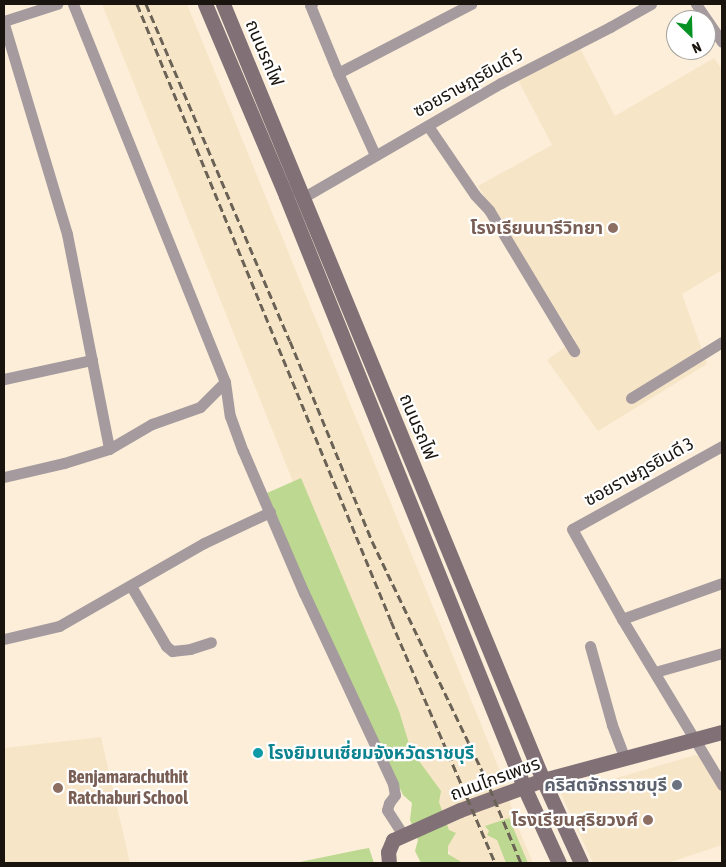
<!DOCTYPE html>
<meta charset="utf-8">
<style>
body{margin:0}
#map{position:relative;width:726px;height:867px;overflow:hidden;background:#fceed8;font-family:"Asap Condensed","Noto Sans Thai",sans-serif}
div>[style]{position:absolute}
.built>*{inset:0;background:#f7e5c8}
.green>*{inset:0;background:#bdd890}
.street>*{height:11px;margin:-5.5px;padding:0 5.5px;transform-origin:5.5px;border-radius:5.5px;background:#a59a9e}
.secondary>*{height:15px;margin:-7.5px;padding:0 7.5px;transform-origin:7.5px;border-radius:7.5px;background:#817177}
.rail>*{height:3px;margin-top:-1.5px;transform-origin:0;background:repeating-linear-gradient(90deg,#6b6256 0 8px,transparent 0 12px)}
.dots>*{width:14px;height:14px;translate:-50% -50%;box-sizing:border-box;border:2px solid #fff;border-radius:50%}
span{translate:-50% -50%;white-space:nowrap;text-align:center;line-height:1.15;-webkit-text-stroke:4.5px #fff;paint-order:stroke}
.street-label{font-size:18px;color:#19140d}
.education-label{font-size:18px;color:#785e54;font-weight:700}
.right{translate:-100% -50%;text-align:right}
.left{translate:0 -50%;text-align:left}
.culture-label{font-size:18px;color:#0d838f;font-weight:700}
.worship-label{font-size:18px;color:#5b616d;font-weight:700}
.frame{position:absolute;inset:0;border:5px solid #19140d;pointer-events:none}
.north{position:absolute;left:666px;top:10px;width:50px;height:50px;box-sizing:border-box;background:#fff;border:1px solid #a3a19e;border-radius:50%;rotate:156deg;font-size:14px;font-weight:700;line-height:20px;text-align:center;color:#19140d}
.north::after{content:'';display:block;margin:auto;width:18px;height:22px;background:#069123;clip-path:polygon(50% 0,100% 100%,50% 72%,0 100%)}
</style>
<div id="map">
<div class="built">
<div style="clip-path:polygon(102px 4px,187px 4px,500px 771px,517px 825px,533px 863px,454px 863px,359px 647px)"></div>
<div style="clip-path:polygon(580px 48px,615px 116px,714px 58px,722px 70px,722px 270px,682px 294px,707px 364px,598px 431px,547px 360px,575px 340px,478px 186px,552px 145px,518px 80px)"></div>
<div style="clip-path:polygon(101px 737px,130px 863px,4px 863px,4px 748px)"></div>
<div style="clip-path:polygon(696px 755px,701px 758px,722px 792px,722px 845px,668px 863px,593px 863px,561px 794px)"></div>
</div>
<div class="green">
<div style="clip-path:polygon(301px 478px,399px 711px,411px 750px,441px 791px,439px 802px,449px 830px,456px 833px,448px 846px,448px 854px,463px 863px,421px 863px,415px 851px,418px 840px,410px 820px,412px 803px,403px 795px,299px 571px,267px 493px)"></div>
<div style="clip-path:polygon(509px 818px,528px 863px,506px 863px,497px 840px,487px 835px,489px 831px,485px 826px)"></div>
<div style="clip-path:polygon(369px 848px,374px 863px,295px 863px,358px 850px)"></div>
</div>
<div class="street">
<div style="left:73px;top:4px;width:407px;rotate:68.1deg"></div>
<div style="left:225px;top:382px;width:34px;rotate:82deg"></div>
<div style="left:230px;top:416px;width:37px;rotate:70deg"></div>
<div style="left:243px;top:451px;width:155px;rotate:66.8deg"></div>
<div style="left:304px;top:593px;width:211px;rotate:65deg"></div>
<div style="left:393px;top:784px;width:11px;rotate:80deg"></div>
<div style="left:395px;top:795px;width:10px;rotate:127deg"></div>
<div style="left:389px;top:803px;width:7px;rotate:106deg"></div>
<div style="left:387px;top:810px;width:30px;rotate:57deg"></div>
<div style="left:312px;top:4px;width:2px;rotate:153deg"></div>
<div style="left:310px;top:5px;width:74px;rotate:67.6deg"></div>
<div style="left:338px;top:73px;width:90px;rotate:65.7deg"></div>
<div style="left:696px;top:4px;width:46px;rotate:55.6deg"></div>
<div style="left:4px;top:21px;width:56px;rotate:-17.8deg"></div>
<div style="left:4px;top:24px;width:219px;rotate:73.3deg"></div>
<div style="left:67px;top:234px;width:219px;rotate:78.9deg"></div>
<div style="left:338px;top:73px;width:150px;rotate:-27.4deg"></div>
<div style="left:428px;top:126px;width:83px;rotate:55.7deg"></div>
<div style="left:475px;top:195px;width:21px;rotate:47deg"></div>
<div style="left:489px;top:210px;width:165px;rotate:58.9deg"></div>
<div style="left:304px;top:197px;width:228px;rotate:-30.1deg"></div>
<div style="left:501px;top:83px;width:123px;rotate:-27.2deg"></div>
<div style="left:610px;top:27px;width:47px;rotate:-29.3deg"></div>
<div style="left:4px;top:379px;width:90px;rotate:-12.2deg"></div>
<div style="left:631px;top:398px;width:107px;rotate:-31.6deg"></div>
<div style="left:722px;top:446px;width:171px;rotate:151deg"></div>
<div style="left:572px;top:529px;width:103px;rotate:60.9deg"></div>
<div style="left:622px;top:619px;width:194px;rotate:58.9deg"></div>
<div style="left:4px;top:477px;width:62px;rotate:-13.1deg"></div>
<div style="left:64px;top:463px;width:47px;rotate:-17.3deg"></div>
<div style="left:109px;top:449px;width:50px;rotate:-30.2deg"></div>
<div style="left:152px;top:424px;width:51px;rotate:-19.5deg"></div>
<div style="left:200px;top:407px;width:35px;rotate:-45deg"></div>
<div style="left:131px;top:586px;width:69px;rotate:59.7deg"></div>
<div style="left:166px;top:646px;width:8px;rotate:40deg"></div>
<div style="left:172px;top:651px;width:18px;rotate:-6deg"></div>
<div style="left:190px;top:649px;width:22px;rotate:-18deg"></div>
<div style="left:622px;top:619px;width:106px;rotate:-19.8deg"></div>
<div style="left:4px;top:639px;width:57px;rotate:-13.3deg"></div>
<div style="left:59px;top:626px;width:167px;rotate:-29.8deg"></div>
<div style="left:204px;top:543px;width:73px;rotate:-25.2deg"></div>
<div style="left:590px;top:646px;width:82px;rotate:74.4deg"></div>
<div style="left:612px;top:725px;width:36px;rotate:69deg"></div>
<div style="left:655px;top:672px;width:70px;rotate:-15.8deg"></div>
</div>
<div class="secondary">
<div style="left:205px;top:4px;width:208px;rotate:67.1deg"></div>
<div style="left:286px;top:196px;width:637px;rotate:68.06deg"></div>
<div style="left:524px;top:787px;width:84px;rotate:65.3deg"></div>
<div style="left:223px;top:4px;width:839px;rotate:67.59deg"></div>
<div style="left:543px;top:780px;width:91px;rotate:65.4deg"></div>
<div style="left:389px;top:863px;width:11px;rotate:-95deg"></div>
<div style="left:388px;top:852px;width:13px;rotate:-67deg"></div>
<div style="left:393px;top:840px;width:73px;rotate:-24.1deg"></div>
<div style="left:460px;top:810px;width:88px;rotate:-19.9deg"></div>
<div style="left:543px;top:780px;width:185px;rotate:-15deg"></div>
</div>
<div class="rail">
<div style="left:137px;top:4px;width:667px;rotate:67.62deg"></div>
<div style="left:391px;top:621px;width:263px;rotate:66.7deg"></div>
<div style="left:146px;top:4px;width:366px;rotate:66.9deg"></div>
<div style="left:290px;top:341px;width:216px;rotate:67.7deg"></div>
<div style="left:372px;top:541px;width:262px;rotate:64.4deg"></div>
<div style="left:485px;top:777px;width:93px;rotate:67.3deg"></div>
</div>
<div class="dots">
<div style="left:613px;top:228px;background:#8d6e63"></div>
<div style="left:258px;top:753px;background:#0f9aa8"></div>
<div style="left:677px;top:785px;background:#6b7280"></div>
<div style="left:58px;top:788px;background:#8d6e63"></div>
<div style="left:648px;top:820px;background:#8d6e63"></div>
</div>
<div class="street-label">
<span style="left:264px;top:53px;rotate:67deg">ถนนรถไฟ</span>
<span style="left:468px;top:83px;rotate:-29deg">ซอยราษฎรยินดี 5</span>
<span style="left:418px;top:427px;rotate:67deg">ถนนรถไฟ</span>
<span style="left:639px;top:472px;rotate:-29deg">ซอยราษฎรยินดี 3</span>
<span style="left:495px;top:779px;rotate:-20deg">ถนนไกรเพชร</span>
</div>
<div class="education-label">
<span class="right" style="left:603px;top:228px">โรงเรียนนารีวิทยา</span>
<span class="left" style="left:68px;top:788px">Benjamarachuthit<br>Ratchaburi School</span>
<span class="right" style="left:638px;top:820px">โรงเรียนสุริยวงศ์</span>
</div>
<div class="culture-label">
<span class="left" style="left:268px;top:753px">โรงยิมเนเซี่ยมจังหวัดราชบุรี</span>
</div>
<div class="worship-label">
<span class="right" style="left:667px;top:785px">คริสตจักรราชบุรี</span>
</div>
<div class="frame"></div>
<div class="north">N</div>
</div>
